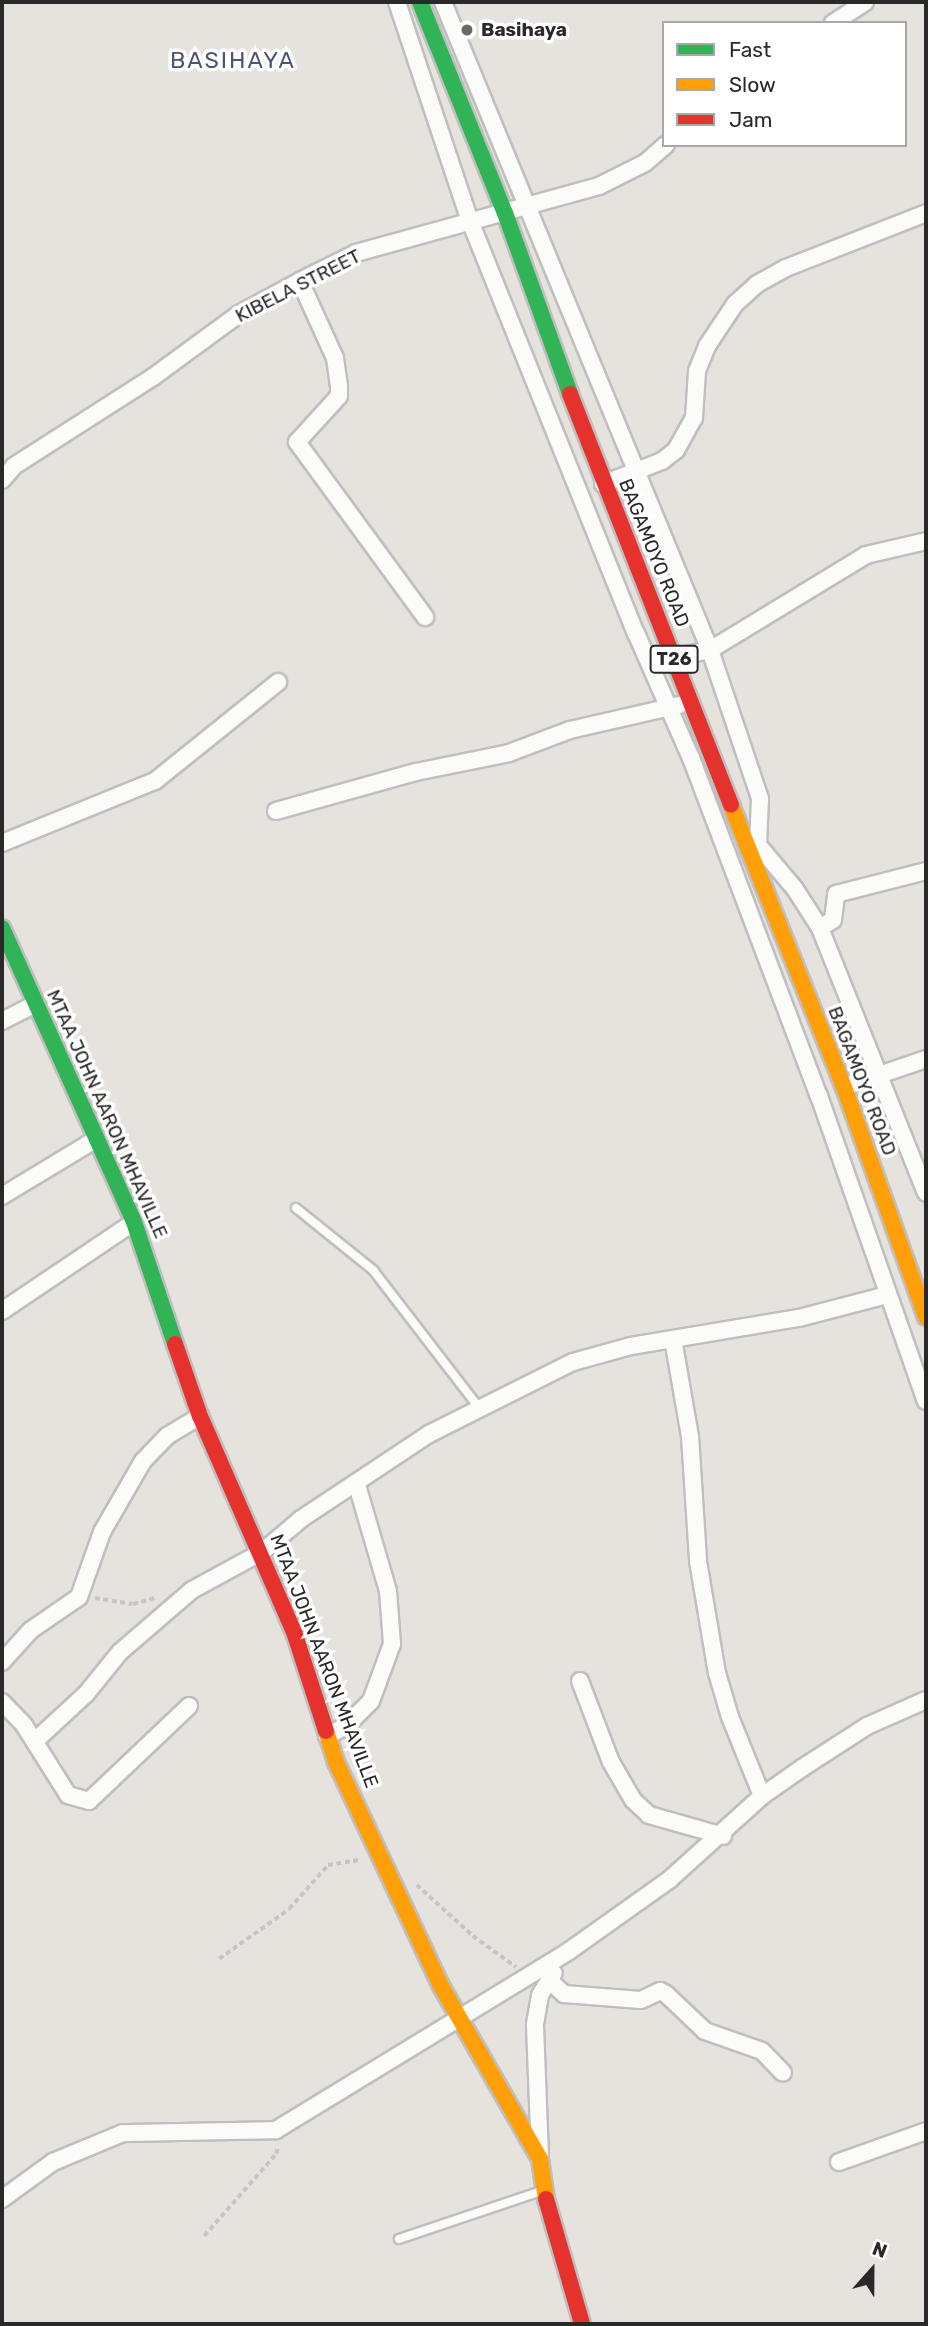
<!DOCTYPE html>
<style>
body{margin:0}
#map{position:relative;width:928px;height:2326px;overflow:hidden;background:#e6e3de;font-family:Rubik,sans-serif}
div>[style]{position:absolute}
.path>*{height:3.5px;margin-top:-1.75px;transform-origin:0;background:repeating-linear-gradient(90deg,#c6c5c5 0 5px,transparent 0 8.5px)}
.roads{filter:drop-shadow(2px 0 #c0bfbf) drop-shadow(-2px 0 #c0bfbf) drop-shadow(0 2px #c0bfbf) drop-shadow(0 -2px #c0bfbf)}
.lane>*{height:8px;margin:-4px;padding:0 4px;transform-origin:4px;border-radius:4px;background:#fbfbfa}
.street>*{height:16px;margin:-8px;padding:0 8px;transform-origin:8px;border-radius:8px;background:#fbfbfa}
.fast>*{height:16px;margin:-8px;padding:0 8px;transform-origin:8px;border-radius:8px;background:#30b455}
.slow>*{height:16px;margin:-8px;padding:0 8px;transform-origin:8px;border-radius:8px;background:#ff9f0a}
.jam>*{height:16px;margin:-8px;padding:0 8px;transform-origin:8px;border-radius:8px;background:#e5322d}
.dots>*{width:19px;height:19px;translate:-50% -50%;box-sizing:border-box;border:4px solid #fff;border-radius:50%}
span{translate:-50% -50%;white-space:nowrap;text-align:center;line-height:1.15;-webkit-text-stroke:7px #fff;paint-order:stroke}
.shield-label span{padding:2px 5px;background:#fff;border:2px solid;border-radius:5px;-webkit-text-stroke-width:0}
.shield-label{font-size:18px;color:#292929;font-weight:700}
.poi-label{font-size:19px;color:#292929;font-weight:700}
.left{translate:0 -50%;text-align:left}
.street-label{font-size:19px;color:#292929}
.quarter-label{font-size:23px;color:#4d5575;letter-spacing:2px}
.frame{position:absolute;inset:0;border:4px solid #292929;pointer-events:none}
.legend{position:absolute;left:662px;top:21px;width:245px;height:126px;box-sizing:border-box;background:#fff;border:2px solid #a9a9a9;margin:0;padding:9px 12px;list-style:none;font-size:21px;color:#292929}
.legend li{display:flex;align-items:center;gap:14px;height:35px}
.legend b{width:35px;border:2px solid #a9a9a9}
.north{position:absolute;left:837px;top:2235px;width:70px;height:70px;-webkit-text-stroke:5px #fff;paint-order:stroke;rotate:21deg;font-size:19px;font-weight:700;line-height:28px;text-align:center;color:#292929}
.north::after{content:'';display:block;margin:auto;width:24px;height:32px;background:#292929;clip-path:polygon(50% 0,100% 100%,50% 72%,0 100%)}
</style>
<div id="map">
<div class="path">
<div style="left:95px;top:1598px;width:38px;rotate:9deg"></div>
<div style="left:133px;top:1604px;width:24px;rotate:-15deg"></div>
<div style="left:417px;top:1885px;width:76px;rotate:42.3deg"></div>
<div style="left:473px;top:1936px;width:53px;rotate:35.8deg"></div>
<div style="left:219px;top:1959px;width:86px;rotate:-35.5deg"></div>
<div style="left:289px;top:1909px;width:59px;rotate:-48.4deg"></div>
<div style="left:328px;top:1865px;width:33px;rotate:-9deg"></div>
<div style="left:204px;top:2236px;width:109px;rotate:-48.7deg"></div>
<div style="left:276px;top:2154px;width:8px;rotate:-76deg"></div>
</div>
<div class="roads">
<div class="lane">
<div style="left:296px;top:1208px;width:99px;rotate:38.8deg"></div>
<div style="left:373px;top:1270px;width:175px;rotate:52.4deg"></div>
<div style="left:399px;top:2239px;width:151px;rotate:-18.6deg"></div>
</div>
<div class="street">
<div style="left:397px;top:2px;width:231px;rotate:71.6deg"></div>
<div style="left:470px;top:221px;width:444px;rotate:68.1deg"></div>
<div style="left:636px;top:633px;width:137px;rotate:66.3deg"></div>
<div style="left:691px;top:758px;width:361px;rotate:69.3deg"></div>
<div style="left:819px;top:1096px;width:323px;rotate:70.7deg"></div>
<div style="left:443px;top:2px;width:701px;rotate:67.61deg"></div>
<div style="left:710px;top:650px;width:157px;rotate:71.4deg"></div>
<div style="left:760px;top:799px;width:46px;rotate:92.5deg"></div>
<div style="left:758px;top:845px;width:57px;rotate:49.9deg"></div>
<div style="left:795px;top:889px;width:46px;rotate:57.3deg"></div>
<div style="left:820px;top:928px;width:285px;rotate:68.2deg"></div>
<div style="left:833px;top:23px;width:38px;rotate:-33deg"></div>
<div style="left:300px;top:281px;width:85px;rotate:65.6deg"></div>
<div style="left:335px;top:358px;width:29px;rotate:82deg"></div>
<div style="left:339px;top:387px;width:9px;rotate:90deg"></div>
<div style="left:339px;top:396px;width:62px;rotate:132.4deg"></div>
<div style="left:297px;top:442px;width:217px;rotate:53.8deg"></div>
<div style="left:2px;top:480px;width:18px;rotate:-49deg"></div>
<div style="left:14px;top:466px;width:165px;rotate:-32.6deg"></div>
<div style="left:153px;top:377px;width:107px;rotate:-36.2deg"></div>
<div style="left:239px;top:314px;width:69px;rotate:-28.4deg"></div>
<div style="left:300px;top:281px;width:63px;rotate:-26.6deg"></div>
<div style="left:356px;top:253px;width:252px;rotate:-15.4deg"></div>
<div style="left:599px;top:186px;width:51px;rotate:-26.6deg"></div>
<div style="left:645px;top:163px;width:28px;rotate:-41deg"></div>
<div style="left:603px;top:484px;width:63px;rotate:-21.3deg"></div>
<div style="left:662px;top:461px;width:18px;rotate:-38deg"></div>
<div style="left:676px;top:450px;width:37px;rotate:-61deg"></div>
<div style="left:694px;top:418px;width:47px;rotate:-86.3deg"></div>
<div style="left:697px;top:371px;width:27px;rotate:-68deg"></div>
<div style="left:707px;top:346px;width:50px;rotate:-56.3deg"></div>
<div style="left:735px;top:304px;width:30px;rotate:-42deg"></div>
<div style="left:757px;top:284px;width:33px;rotate:-29deg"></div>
<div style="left:786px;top:268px;width:150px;rotate:-21.4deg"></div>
<div style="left:674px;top:658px;width:37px;rotate:-13deg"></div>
<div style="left:710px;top:650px;width:183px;rotate:-31.3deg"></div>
<div style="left:866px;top:555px;width:62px;rotate:-13.1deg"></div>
<div style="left:276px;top:811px;width:145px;rotate:-15.6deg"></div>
<div style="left:416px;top:772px;width:95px;rotate:-11.5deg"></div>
<div style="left:509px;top:753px;width:65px;rotate:-20.7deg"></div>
<div style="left:570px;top:730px;width:112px;rotate:-12.9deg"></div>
<div style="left:2px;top:843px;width:165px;rotate:-22.1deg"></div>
<div style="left:155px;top:781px;width:158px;rotate:-38.8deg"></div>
<div style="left:820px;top:928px;width:15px;rotate:-32deg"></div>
<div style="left:833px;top:920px;width:26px;rotate:-83deg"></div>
<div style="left:836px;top:894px;width:93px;rotate:-14.3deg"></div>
<div style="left:2px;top:1021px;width:38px;rotate:-27deg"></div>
<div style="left:844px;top:1087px;width:87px;rotate:-18.9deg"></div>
<div style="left:2px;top:1196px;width:109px;rotate:-31.1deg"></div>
<div style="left:2px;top:1311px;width:159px;rotate:-34deg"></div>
<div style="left:673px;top:1339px;width:98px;rotate:80.1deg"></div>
<div style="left:690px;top:1436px;width:125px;rotate:86.3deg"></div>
<div style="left:698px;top:1561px;width:114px;rotate:80.4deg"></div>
<div style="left:717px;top:1673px;width:46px;rotate:73.5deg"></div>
<div style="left:730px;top:1717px;width:85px;rotate:67.9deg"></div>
<div style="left:2px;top:1662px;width:43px;rotate:-47.8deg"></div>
<div style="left:31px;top:1630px;width:58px;rotate:-34.5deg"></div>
<div style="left:79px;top:1597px;width:69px;rotate:-70.5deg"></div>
<div style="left:102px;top:1532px;width:82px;rotate:-60deg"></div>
<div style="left:143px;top:1461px;width:35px;rotate:-46deg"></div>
<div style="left:167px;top:1436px;width:39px;rotate:-31deg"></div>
<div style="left:580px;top:1681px;width:87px;rotate:69.1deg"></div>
<div style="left:611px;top:1762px;width:44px;rotate:59.9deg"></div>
<div style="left:633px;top:1800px;width:22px;rotate:43deg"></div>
<div style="left:649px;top:1815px;width:77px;rotate:15.8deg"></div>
<div style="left:2px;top:1702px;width:32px;rotate:46deg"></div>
<div style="left:24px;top:1725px;width:83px;rotate:57.8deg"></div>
<div style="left:68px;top:1795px;width:22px;rotate:16deg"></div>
<div style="left:89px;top:1801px;width:138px;rotate:-43.5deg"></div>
<div style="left:327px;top:1736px;width:21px;rotate:-28deg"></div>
<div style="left:346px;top:1726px;width:35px;rotate:-45deg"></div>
<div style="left:371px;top:1701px;width:61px;rotate:-69.8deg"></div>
<div style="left:392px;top:1644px;width:53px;rotate:-94.3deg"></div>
<div style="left:388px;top:1591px;width:110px;rotate:-106.3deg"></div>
<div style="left:35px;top:1741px;width:69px;rotate:-42.7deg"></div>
<div style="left:86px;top:1694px;width:54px;rotate:-51deg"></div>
<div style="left:120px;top:1652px;width:95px;rotate:-40.7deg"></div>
<div style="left:192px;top:1590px;width:80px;rotate:-28.5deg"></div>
<div style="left:262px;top:1552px;width:51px;rotate:-40.2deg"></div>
<div style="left:301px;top:1519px;width:154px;rotate:-33.6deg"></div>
<div style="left:429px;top:1434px;width:161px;rotate:-26.6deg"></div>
<div style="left:573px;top:1362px;width:60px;rotate:-15.4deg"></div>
<div style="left:631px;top:1346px;width:170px;rotate:-9.5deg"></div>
<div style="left:799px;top:1318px;width:91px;rotate:-14.6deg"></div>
<div style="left:549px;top:1980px;width:21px;rotate:43deg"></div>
<div style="left:564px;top:1994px;width:77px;rotate:4.5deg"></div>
<div style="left:641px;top:2000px;width:21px;rotate:-25deg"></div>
<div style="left:660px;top:1991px;width:7px;rotate:27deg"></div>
<div style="left:666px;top:1994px;width:54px;rotate:43.5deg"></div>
<div style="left:705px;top:2031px;width:60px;rotate:19.3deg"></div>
<div style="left:762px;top:2051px;width:30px;rotate:46deg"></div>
<div style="left:540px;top:2156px;width:132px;rotate:-92.2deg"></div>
<div style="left:535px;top:2024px;width:29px;rotate:-80deg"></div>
<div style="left:540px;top:1995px;width:26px;rotate:-58deg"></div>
<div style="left:839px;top:2162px;width:92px;rotate:-19.6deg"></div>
<div style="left:2px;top:2199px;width:63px;rotate:-36deg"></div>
<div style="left:53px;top:2162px;width:76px;rotate:-22.5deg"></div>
<div style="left:123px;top:2133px;width:153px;rotate:-1.1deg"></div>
<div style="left:276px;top:2130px;width:343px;rotate:-31.4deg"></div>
<div style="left:569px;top:1951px;width:123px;rotate:-35.4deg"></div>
<div style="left:669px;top:1880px;width:125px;rotate:-42.1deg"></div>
<div style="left:762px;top:1796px;width:49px;rotate:-35deg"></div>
<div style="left:802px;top:1768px;width:77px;rotate:-32.9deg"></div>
<div style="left:867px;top:1726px;width:64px;rotate:-23.8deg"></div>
</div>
<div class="fast">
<div style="left:420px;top:2px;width:227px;rotate:68.1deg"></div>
<div style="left:505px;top:213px;width:192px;rotate:70.2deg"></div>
<div style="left:2px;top:928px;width:322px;rotate:65.8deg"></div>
<div style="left:134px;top:1222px;width:129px;rotate:71.4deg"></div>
</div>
<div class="slow">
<div style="left:731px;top:805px;width:304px;rotate:68.2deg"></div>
<div style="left:844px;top:1087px;width:244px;rotate:70.4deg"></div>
<div style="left:326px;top:1731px;width:33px;rotate:72deg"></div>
<div style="left:336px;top:1762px;width:247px;rotate:64.9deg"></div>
<div style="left:441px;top:1986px;width:199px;rotate:60.2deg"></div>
<div style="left:540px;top:2159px;width:40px;rotate:81.5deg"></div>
</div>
<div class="jam">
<div style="left:570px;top:394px;width:441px;rotate:68.6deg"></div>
<div style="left:175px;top:1344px;width:76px;rotate:70.9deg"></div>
<div style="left:200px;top:1416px;width:236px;rotate:66.5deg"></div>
<div style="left:294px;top:1632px;width:104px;rotate:72.1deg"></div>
<div style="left:546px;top:2199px;width:130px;rotate:73.9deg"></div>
</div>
</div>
<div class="dots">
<div style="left:467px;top:30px;background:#6b6a68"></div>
</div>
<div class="shield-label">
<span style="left:674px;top:659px">T26</span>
</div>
<div class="poi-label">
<span class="left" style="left:481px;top:30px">Basihaya</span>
</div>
<div class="street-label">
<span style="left:298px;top:286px;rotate:-27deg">KIBELA STREET</span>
<span style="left:654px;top:553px;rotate:68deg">BAGAMOYO ROAD</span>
<span style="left:862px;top:1081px;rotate:69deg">BAGAMOYO ROAD</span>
<span style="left:107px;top:1114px;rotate:66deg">MTAA JOHN AARON MHAVILLE</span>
<span style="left:324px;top:1661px;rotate:69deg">MTAA JOHN AARON MHAVILLE</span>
</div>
<div class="quarter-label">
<span style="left:233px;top:60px">BASIHAYA</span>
</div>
<div class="frame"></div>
<ul class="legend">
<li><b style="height:9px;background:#30b455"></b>Fast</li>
<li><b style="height:9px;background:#ff9f0a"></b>Slow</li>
<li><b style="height:9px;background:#e5322d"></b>Jam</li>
</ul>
<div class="north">N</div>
</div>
